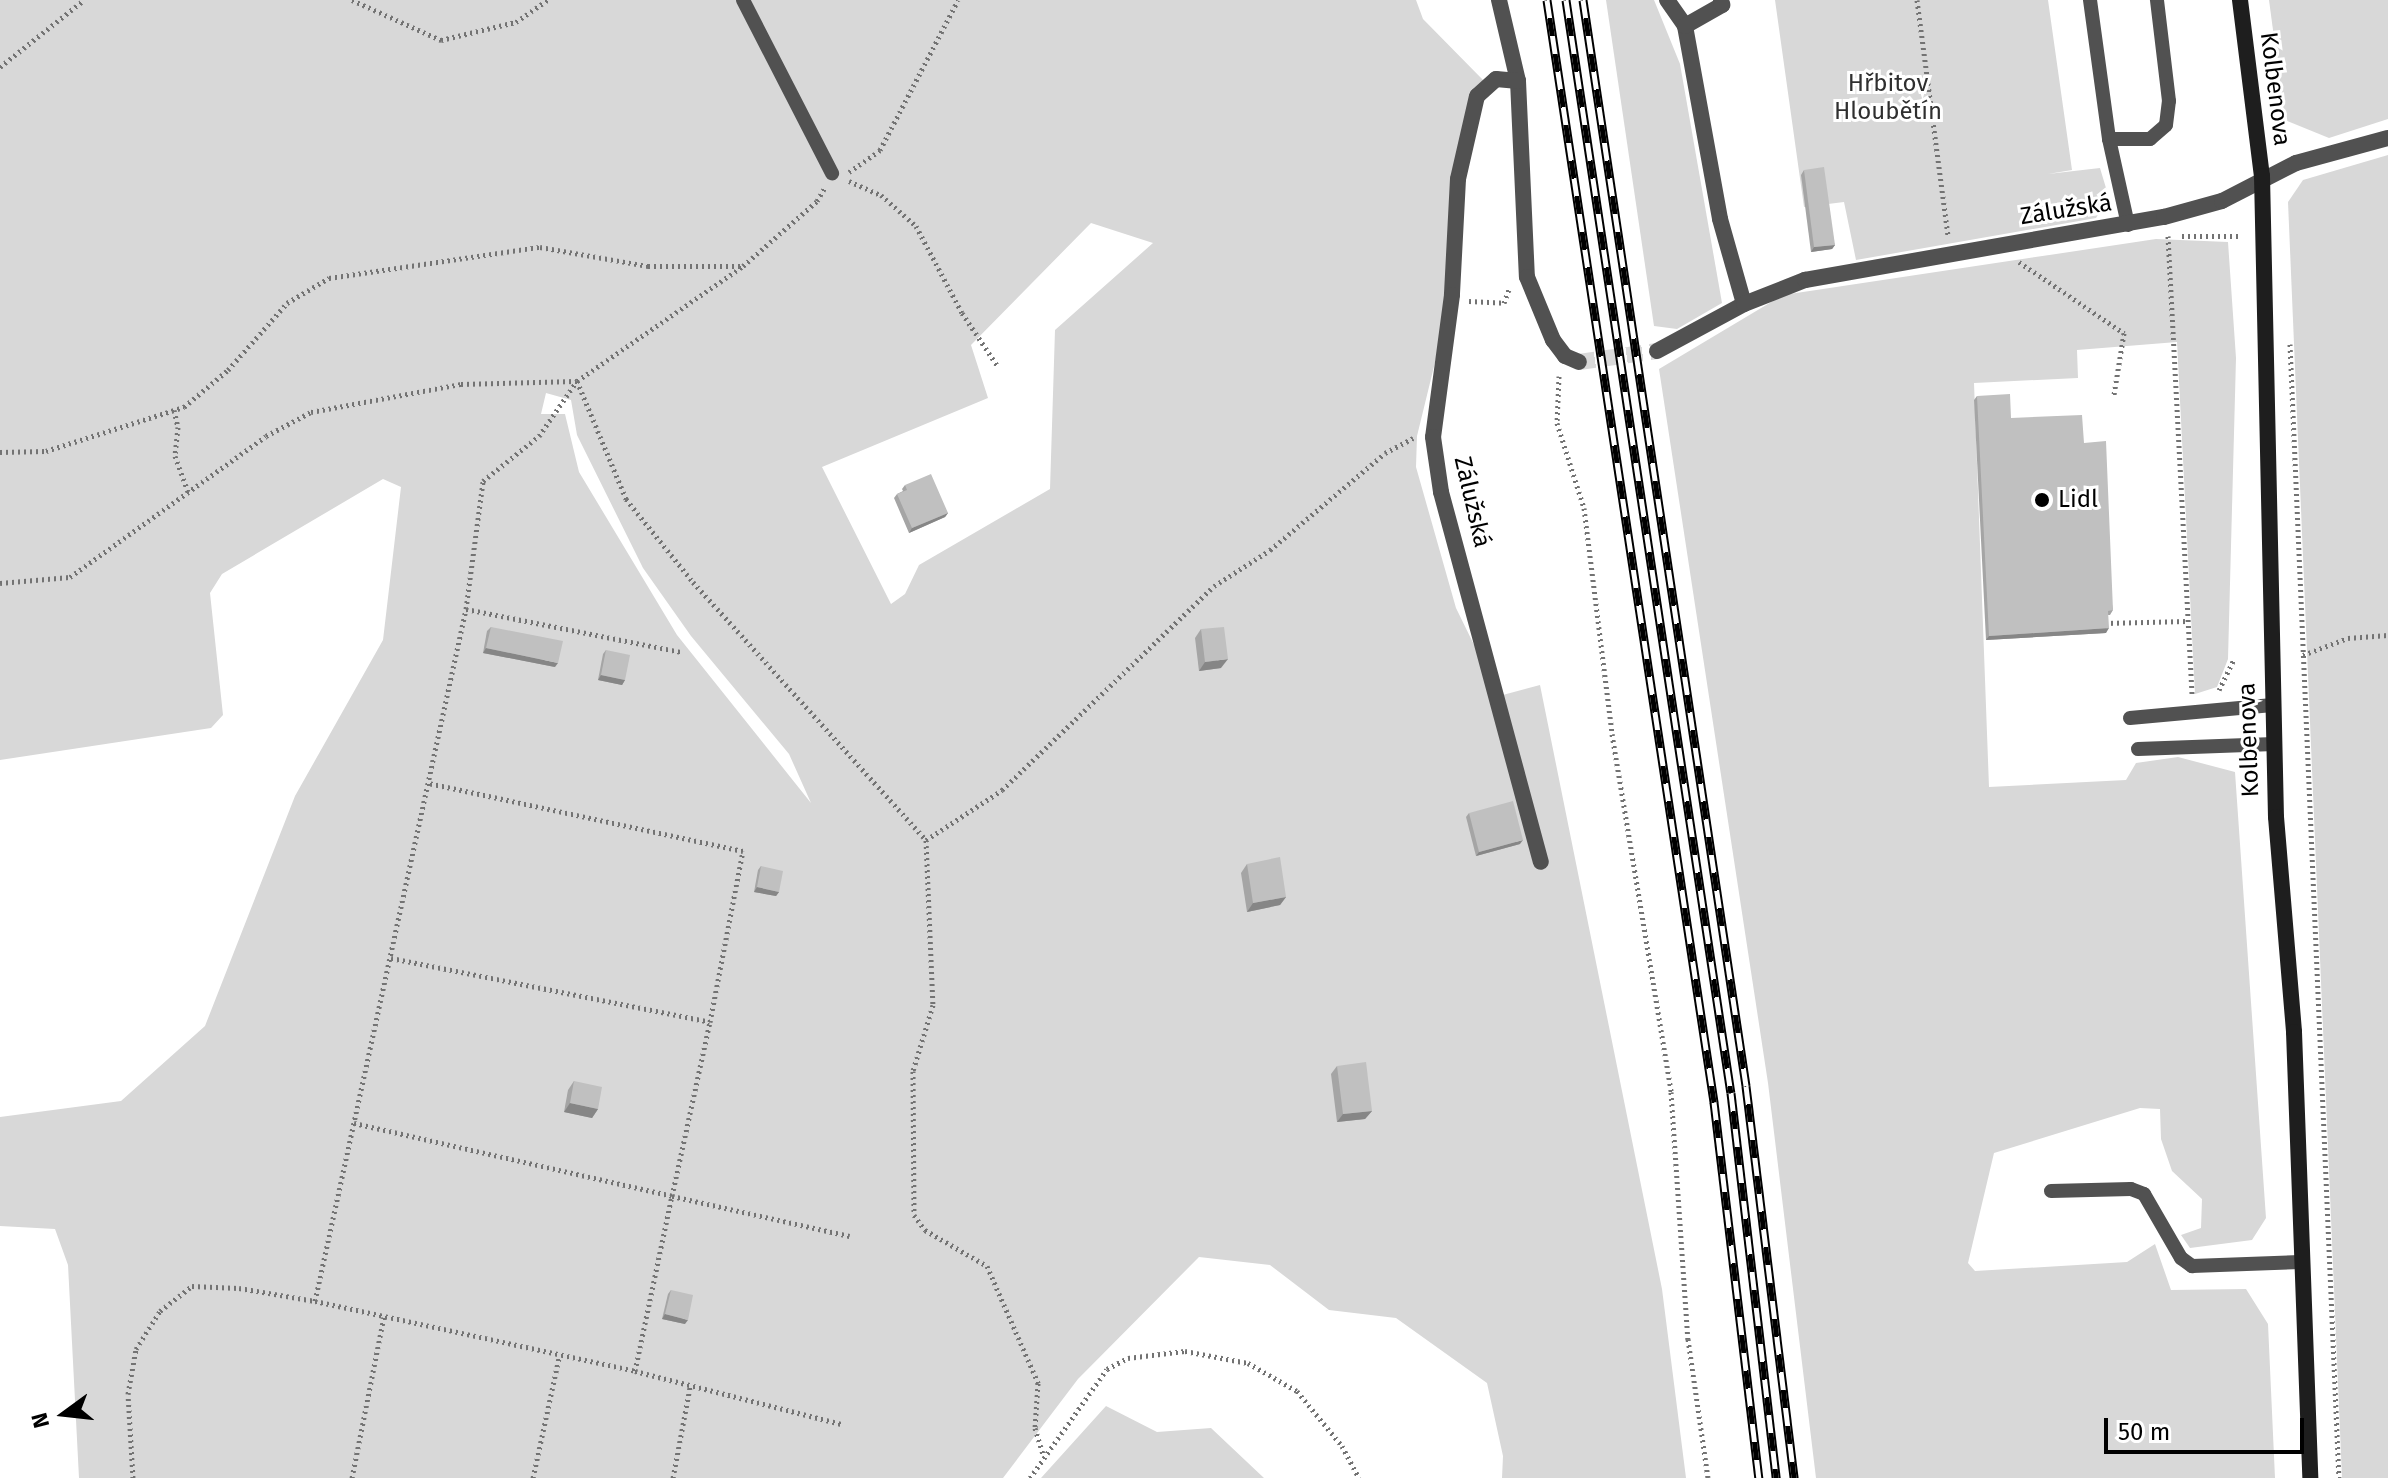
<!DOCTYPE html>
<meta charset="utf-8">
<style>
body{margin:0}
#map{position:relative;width:2388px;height:1478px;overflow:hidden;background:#fff;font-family:"Fira Sans",sans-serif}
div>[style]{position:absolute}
.green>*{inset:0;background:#d8d8d8}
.street-tunnel>*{height:16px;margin-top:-8px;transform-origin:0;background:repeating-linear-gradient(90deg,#d9d9d9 0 16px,transparent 0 24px)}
.path>*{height:5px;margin-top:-2.5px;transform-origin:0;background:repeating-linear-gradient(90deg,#737373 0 2px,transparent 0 6px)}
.lane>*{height:14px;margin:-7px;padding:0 7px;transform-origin:7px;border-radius:7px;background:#515151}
.street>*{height:16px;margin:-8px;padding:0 8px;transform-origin:8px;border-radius:8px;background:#515151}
.secondary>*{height:16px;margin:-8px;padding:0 8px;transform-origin:8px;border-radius:8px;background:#1e1e1e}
.rail>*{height:9px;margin-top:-4.5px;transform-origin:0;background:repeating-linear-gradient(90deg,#fff 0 18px,#000 0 36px);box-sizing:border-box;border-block:2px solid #000}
.wall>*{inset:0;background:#a5a5a5}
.shaded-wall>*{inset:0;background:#868686}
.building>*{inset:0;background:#c0c0c0}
.dots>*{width:22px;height:22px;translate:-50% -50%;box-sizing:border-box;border:4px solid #fff;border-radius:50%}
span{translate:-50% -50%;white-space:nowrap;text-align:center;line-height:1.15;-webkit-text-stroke:6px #fff;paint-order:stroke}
.park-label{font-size:24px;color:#2f2f2f}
.street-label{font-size:24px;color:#000}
.poi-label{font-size:24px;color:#000}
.left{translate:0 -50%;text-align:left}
.north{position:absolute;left:24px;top:1374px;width:80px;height:80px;-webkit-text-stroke:6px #fff;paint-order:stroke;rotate:255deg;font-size:22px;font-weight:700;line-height:32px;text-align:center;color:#000}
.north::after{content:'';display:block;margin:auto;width:28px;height:36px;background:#000;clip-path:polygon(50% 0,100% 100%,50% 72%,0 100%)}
.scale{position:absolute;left:2104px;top:1418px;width:200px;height:36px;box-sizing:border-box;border:4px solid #000;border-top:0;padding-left:10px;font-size:24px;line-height:28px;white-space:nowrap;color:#000;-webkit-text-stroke:6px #fff;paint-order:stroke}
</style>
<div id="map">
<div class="green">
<div style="clip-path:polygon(evenodd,0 0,1416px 0,1423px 19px,1484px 81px,1472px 118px,1451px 297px,1417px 436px,1416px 467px,1456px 608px,1499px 696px,1540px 685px,1662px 1289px,1686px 1478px,1502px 1478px,1503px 1456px,1487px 1383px,1396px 1318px,1329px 1310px,1270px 1265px,1199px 1257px,1078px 1379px,1003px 1478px,79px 1478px,68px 1265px,55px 1229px,0 1226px,0 1117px,121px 1101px,205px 1026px,295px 796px,383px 640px,401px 487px,383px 479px,222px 574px,210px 593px,223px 715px,211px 728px,0 760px,0 0,1091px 223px,1153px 243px,1055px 330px,1050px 489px,919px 565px,905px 594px,891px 604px,822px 467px,988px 398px,971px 345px,1091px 223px,0 0,546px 393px,571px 400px,577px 435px,643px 568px,691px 636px,789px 754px,811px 803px,677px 635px,579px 472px,565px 414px,541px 414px,546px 393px)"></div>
<div style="clip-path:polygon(1606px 0,1654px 0,1680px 64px,1722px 303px,1677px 329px,1654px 326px)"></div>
<div style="clip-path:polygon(1775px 0,2048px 0,2072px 170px,2048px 174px,2100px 168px,2109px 198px,2096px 218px,1856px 260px,1844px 202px,1804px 207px)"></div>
<div style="clip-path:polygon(2269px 0,2388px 0,2388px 119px,2329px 138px,2285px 120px)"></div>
<div style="clip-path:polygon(2388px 155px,2388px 1478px,2342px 1478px,2288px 202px,2303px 180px)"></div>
<div style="clip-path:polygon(2156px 239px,2228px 242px,2236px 358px,2228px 659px,2217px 687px,2195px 694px,2177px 342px,2077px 350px,2078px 378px,1974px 383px,1989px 787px,2126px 780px,2136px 763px,2178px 757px,2235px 772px,2266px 1218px,2252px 1240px,2190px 1248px,2181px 1235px,2201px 1228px,2202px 1199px,2172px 1171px,2161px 1139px,2160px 1109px,2140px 1108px,1994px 1153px,1968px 1263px,1975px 1271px,2127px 1262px,2155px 1244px,2171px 1290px,2246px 1289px,2268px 1324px,2275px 1478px,1816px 1478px,1768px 1083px,1659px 369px,1783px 295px)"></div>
<div style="clip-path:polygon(1106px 1406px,1157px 1432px,1211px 1428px,1264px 1478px,1041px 1478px)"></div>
</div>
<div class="street-tunnel">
<div style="left:1579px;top:362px;width:79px;rotate:-8deg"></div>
</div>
<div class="path">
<div style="left:352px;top:0;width:98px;rotate:24.2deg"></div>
<div style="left:441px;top:40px;width:77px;rotate:-13.5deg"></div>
<div style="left:516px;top:22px;width:39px;rotate:-35deg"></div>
<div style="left:1917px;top:0;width:239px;rotate:82.5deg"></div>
<div style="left:0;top:67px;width:107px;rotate:-38.6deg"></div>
<div style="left:849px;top:172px;width:38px;rotate:-35deg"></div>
<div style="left:880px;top:150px;width:169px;rotate:-62.5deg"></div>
<div style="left:849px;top:181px;width:35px;rotate:24deg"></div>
<div style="left:881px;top:195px;width:47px;rotate:41.5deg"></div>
<div style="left:916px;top:226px;width:98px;rotate:62.1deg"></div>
<div style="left:962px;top:313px;width:63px;rotate:56.1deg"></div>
<div style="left:2168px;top:236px;width:461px;rotate:87deg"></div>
<div style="left:2182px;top:236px;width:56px"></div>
<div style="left:2019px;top:262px;width:127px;rotate:34.1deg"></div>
<div style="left:2124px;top:333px;width:63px;rotate:99.2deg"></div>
<div style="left:1469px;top:301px;width:35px;rotate:3deg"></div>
<div style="left:1504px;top:303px;width:15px;rotate:-70deg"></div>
<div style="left:2290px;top:344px;width:1135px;rotate:87.53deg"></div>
<div style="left:1559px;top:376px;width:47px;rotate:92.4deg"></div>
<div style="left:1557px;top:423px;width:89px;rotate:72.4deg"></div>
<div style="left:1584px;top:508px;width:228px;rotate:82.9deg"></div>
<div style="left:1612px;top:734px;width:363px;rotate:80.6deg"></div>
<div style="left:1671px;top:1092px;width:248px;rotate:86.1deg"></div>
<div style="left:1688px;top:1339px;width:140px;rotate:81.8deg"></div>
<div style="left:577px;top:381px;width:128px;rotate:67.4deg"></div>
<div style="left:626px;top:499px;width:107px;rotate:51.1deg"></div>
<div style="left:693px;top:582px;width:348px;rotate:47.9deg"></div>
<div style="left:926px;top:840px;width:165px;rotate:87.6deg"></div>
<div style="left:933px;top:1005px;width:69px;rotate:106.9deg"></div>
<div style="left:913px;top:1071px;width:144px;rotate:89.6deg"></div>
<div style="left:914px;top:1215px;width:19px;rotate:54deg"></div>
<div style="left:925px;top:1230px;width:72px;rotate:30.1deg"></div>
<div style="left:987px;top:1266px;width:128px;rotate:66.4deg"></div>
<div style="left:1038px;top:1383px;width:45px;rotate:93.8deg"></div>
<div style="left:1035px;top:1428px;width:30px;rotate:73deg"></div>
<div style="left:174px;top:410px;width:17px;rotate:77deg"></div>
<div style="left:178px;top:427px;width:29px;rotate:96deg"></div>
<div style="left:175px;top:456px;width:38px;rotate:70deg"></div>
<div style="left:0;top:452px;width:46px;rotate:-1.2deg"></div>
<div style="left:46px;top:451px;width:145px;rotate:-17.7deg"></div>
<div style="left:184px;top:407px;width:57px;rotate:-40.1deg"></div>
<div style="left:228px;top:370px;width:89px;rotate:-48.6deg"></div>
<div style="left:287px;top:303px;width:49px;rotate:-30.8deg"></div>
<div style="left:329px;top:278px;width:213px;rotate:-8.4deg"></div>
<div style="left:540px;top:247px;width:110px;rotate:10deg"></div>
<div style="left:648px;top:266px;width:94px"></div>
<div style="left:0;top:583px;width:70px;rotate:-4.9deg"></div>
<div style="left:70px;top:577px;width:241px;rotate:-35.7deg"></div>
<div style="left:266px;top:436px;width:51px;rotate:-28.1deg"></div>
<div style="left:311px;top:412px;width:153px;rotate:-10.6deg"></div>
<div style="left:461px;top:384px;width:115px;rotate:-1.5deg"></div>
<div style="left:466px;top:609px;width:220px;rotate:11.3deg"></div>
<div style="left:2105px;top:623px;width:82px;rotate:-1.4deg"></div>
<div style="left:2303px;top:655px;width:48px;rotate:-20.7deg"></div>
<div style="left:2348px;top:638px;width:40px;rotate:-4.3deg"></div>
<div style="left:2219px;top:690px;width:34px;rotate:-64deg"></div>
<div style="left:926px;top:840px;width:91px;rotate:-33.3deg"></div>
<div style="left:1002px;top:790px;width:294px;rotate:-43.9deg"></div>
<div style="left:1214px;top:586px;width:67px;rotate:-32.7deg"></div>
<div style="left:1270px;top:550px;width:150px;rotate:-40.1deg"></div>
<div style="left:1385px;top:453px;width:32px;rotate:-28deg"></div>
<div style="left:391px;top:958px;width:325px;rotate:11.3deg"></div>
<div style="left:354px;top:1123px;width:326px;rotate:12.9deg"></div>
<div style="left:672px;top:1196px;width:178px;rotate:-77.7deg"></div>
<div style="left:710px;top:1022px;width:174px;rotate:-79.1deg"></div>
<div style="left:743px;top:851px;width:322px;rotate:-167.8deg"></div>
<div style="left:315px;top:1301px;width:328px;rotate:12.3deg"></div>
<div style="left:635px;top:1371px;width:213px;rotate:14.4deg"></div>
<div style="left:635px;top:1371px;width:179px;rotate:-78.1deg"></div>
<div style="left:672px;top:1196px;width:182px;rotate:12.7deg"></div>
<div style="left:133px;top:1478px;width:84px;rotate:-93.4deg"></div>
<div style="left:128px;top:1394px;width:46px;rotate:-79.9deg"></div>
<div style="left:136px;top:1349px;width:45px;rotate:-57.7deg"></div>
<div style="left:160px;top:1311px;width:41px;rotate:-38deg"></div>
<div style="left:192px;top:1286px;width:47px;rotate:2.4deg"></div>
<div style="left:239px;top:1288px;width:77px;rotate:9.7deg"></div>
<div style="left:315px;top:1301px;width:708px;rotate:-77.69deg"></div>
<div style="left:466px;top:609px;width:129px;rotate:-82.4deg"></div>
<div style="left:483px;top:481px;width:72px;rotate:-38.8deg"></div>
<div style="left:539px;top:436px;width:67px;rotate:-55.4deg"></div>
<div style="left:577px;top:381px;width:202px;rotate:-34.7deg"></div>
<div style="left:743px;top:266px;width:98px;rotate:-41.3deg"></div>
<div style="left:817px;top:201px;width:16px;rotate:-60deg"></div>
<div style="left:352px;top:1478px;width:164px;rotate:-78.8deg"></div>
<div style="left:533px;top:1478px;width:123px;rotate:-77.8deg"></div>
<div style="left:673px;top:1478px;width:93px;rotate:-79.4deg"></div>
<div style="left:1030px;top:1478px;width:133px;rotate:-54.8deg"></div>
<div style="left:1107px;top:1369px;width:24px;rotate:-28deg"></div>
<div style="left:1128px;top:1358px;width:57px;rotate:-7deg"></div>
<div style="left:1185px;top:1351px;width:64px;rotate:10.8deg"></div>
<div style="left:1248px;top:1363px;width:56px;rotate:29.7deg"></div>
<div style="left:1297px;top:1391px;width:71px;rotate:50.7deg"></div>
<div style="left:1342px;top:1446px;width:36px;rotate:62deg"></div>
</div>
<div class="lane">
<div style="left:743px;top:0;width:195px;rotate:62.8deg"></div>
<div style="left:2090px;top:0;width:140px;rotate:82.2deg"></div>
<div style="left:2109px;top:139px;width:88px;rotate:77.5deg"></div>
<div style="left:2109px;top:139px;width:41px"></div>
<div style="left:2150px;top:139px;width:21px;rotate:-41deg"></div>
<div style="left:2166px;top:125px;width:24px;rotate:-83deg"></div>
<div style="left:2169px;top:101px;width:102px;rotate:-96.8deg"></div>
<div style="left:2130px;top:718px;width:143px;rotate:-5.2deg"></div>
<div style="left:2138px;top:749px;width:136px;rotate:-2.1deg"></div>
<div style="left:2051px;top:1191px;width:80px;rotate:-1.4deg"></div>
<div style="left:2131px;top:1189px;width:14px;rotate:21deg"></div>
<div style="left:2144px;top:1194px;width:74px;rotate:60deg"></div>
<div style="left:2181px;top:1258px;width:14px;rotate:36deg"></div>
<div style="left:2192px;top:1266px;width:108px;rotate:-2.1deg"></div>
</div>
<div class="street">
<div style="left:1499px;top:0;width:83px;rotate:76.8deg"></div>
<div style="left:1518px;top:81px;width:196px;rotate:87.4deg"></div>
<div style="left:1527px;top:277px;width:68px;rotate:67.6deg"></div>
<div style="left:1553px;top:340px;width:20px;rotate:53deg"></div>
<div style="left:1565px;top:356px;width:15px;rotate:23deg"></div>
<div style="left:1667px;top:0;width:32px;rotate:55deg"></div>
<div style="left:1685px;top:26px;width:196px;rotate:79.7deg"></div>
<div style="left:1720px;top:219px;width:88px;rotate:74.2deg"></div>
<div style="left:1685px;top:26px;width:43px;rotate:-29.6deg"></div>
<div style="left:1722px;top:5px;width:5px;rotate:-101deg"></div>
<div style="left:1518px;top:81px;width:22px;rotate:-175deg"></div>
<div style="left:1496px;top:79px;width:25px;rotate:138deg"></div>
<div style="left:1477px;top:96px;width:85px;rotate:102.9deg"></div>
<div style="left:1458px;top:179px;width:116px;rotate:93deg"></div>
<div style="left:1452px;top:295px;width:143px;rotate:97.6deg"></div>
<div style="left:1433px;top:437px;width:56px;rotate:81.7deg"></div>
<div style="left:1441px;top:492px;width:383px;rotate:74.9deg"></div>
<div style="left:1657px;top:351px;width:99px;rotate:-28.4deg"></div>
<div style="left:1744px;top:304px;width:66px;rotate:-21.5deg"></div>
<div style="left:1805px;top:280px;width:364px;rotate:-10deg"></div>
<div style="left:2164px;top:217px;width:60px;rotate:-15.4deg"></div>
<div style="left:2222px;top:201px;width:83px;rotate:-27.2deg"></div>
<div style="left:2296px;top:163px;width:95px;rotate:-15.2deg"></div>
</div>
<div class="secondary">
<div style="left:2240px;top:0;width:177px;rotate:82.9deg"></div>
<div style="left:2262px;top:176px;width:641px;rotate:88.75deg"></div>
<div style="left:2276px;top:817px;width:216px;rotate:85.2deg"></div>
<div style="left:2294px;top:1032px;width:446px;rotate:87.9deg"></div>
</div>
<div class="rail">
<div style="left:1547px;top:0;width:1115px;rotate:81.38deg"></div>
<div style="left:1714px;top:1102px;width:379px;rotate:83.2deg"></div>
<div style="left:1566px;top:0;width:1105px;rotate:81.42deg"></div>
<div style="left:1731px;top:1093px;width:388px;rotate:83.3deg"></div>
<div style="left:1583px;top:0;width:1098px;rotate:81.46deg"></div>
<div style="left:1746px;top:1086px;width:395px;rotate:83deg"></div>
</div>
<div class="wall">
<div style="clip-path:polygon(1804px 170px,1835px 245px,1832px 249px,1811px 252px,1801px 175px)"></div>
<div style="clip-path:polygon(1977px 396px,2011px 418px,2084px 443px,2113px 610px,2110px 615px,2108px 615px,2106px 633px,1986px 640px,1974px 400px)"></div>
<div style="clip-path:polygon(905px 485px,948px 513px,945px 517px,909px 533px,894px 498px,897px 494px,903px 491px,902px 489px)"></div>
<div style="clip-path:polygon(491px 627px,555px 667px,483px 653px,487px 631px)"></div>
<div style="clip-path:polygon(1201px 629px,1221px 668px,1199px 671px,1195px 638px)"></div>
<div style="clip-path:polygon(606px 650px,625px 680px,622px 685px,598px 680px,603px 654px)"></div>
<div style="clip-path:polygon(1469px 813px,1520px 844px,1476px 856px,1466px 817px)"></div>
<div style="clip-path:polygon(1247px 864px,1286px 897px,1280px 905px,1247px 912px,1241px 873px)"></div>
<div style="clip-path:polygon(761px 866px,779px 892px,776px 896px,754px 892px,758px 870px)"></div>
<div style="clip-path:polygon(1337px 1066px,1372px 1111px,1365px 1119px,1337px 1122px,1331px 1074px)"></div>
<div style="clip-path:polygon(574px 1081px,598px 1109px,592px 1118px,564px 1112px,568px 1090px)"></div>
<div style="clip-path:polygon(671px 1290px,685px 1324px,662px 1319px,668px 1294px)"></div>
</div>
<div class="shaded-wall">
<div style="clip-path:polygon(1835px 245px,1832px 249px,1811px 252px,1814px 247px)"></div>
<div style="clip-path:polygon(948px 513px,945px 517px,909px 533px,912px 528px)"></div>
<div style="clip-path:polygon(2109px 628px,2106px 633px,1986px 640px,1989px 636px)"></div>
<div style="clip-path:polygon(486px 648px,558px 663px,555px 667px,483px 653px)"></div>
<div style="clip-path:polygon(1228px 659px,1221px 668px,1199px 671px,1205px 662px)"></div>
<div style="clip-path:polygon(601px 675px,625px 680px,622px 685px,598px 680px)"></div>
<div style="clip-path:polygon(1523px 840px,1520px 844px,1476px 856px,1479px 852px)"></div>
<div style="clip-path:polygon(757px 887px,779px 892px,776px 896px,754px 892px)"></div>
<div style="clip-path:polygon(1286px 897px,1280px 905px,1247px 912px,1253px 903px)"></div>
<div style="clip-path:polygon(570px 1103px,598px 1109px,592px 1118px,564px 1112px)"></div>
<div style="clip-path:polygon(1372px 1111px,1365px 1119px,1337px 1122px,1343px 1114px)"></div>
<div style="clip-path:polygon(665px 1314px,688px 1320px,685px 1324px,662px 1319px)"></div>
</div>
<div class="building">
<div style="clip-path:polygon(1824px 167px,1835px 245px,1814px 247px,1804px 170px)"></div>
<div style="clip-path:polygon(2010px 394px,2011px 418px,2082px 415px,2084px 443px,2106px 441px,2113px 610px,2108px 611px,2109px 628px,1989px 636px,1977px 396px)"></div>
<div style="clip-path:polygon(931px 474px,948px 513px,912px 528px,897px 494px,907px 490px,905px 485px)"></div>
<div style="clip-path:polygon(491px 627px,563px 641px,558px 663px,486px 648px)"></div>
<div style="clip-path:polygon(1224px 627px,1228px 659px,1205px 662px,1201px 629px)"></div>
<div style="clip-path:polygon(606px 650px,630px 655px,625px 680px,601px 675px)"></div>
<div style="clip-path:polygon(1513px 801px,1523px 840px,1479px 852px,1469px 813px)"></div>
<div style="clip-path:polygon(1280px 857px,1286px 897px,1253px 903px,1247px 864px)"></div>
<div style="clip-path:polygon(761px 866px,783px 871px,779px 892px,757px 887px)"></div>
<div style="clip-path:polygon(1366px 1062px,1372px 1111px,1343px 1114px,1337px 1066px)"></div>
<div style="clip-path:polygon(574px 1081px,602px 1087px,598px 1109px,570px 1103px)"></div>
<div style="clip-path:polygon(671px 1290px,693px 1295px,688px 1320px,665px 1314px)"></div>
</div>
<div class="dots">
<div style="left:2042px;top:500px;background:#000"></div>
</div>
<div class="park-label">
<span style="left:1888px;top:98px">Hřbitov<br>Hloubětín</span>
</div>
<div class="street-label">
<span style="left:2275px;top:89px;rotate:83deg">Kolbenova</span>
<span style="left:2066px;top:210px;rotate:-9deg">Zálužská</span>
<span style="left:1472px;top:502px;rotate:77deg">Zálužská</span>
<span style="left:2249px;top:740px;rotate:-92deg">Kolbenova</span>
</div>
<div class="poi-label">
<span class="left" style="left:2058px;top:500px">Lidl</span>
</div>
<div class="north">N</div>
<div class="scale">50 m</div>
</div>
